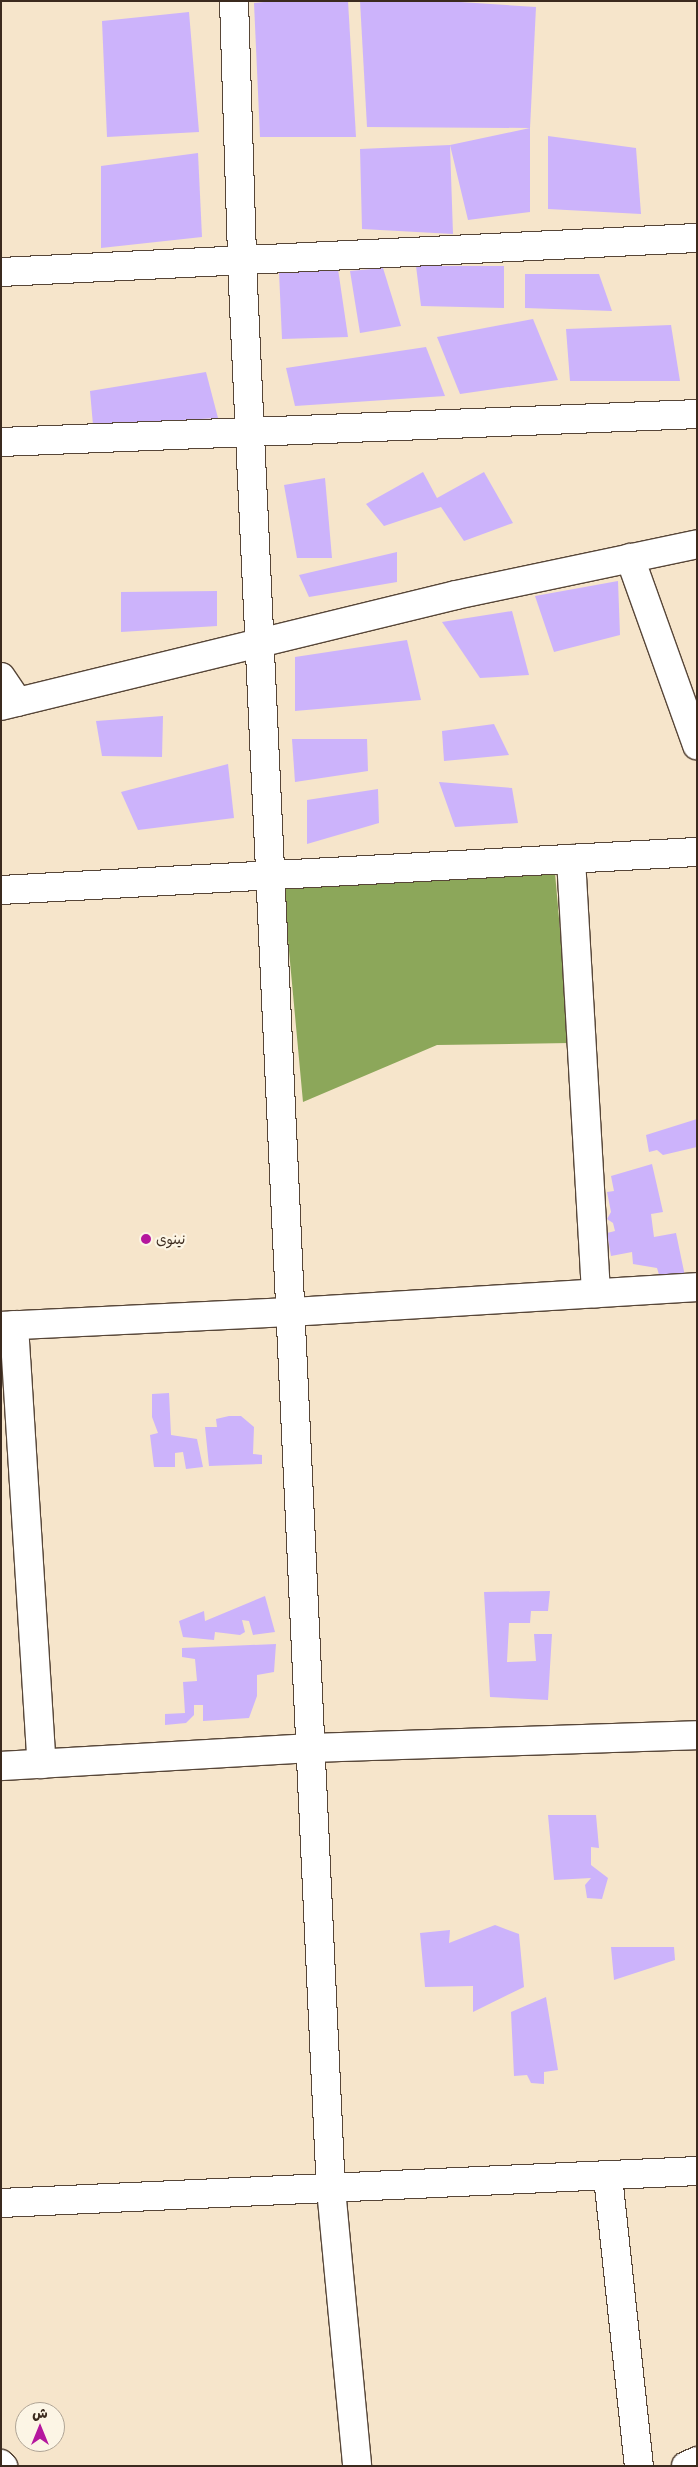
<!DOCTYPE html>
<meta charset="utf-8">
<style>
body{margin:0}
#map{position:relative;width:698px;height:2467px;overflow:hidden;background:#f6e5cb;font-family:Mali,"Playpen Sans Arabic",sans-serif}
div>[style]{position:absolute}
.forest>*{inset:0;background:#8ca75a}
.building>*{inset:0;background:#ccb3fb}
.roads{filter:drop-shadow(1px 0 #574638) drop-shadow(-1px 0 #574638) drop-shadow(0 1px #574638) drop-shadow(0 -1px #574638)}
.street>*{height:28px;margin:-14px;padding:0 14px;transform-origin:14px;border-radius:14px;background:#fff}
.dots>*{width:14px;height:14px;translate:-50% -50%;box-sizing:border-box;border:2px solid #fcf5e5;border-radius:50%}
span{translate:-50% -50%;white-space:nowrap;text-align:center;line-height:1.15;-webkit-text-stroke:4.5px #fcf5e5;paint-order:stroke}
.poi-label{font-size:14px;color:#3b2a1e}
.left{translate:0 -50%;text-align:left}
.frame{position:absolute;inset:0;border:2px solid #3b2a1e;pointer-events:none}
.north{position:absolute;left:15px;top:2402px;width:50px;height:50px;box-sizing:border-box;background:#fcf5e5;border:1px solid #afa495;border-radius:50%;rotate:0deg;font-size:14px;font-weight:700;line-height:20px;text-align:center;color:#3b2a1e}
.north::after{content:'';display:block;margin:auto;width:18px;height:22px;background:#b5179e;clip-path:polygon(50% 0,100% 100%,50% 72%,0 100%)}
</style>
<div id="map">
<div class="forest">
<div style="clip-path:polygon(555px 873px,570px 1043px,437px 1045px,303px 1102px,283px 886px)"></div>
</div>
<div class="building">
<div style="clip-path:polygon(274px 1px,348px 1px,356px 137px,260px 137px,254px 3px)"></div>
<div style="clip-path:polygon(360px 1px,445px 1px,536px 7px,530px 128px,367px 127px)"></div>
<div style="clip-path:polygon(189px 12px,199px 132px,107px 137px,102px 21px)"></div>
<div style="clip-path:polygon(530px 128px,530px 212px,468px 220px,450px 145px,453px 234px,362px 229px,360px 149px,450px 145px)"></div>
<div style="clip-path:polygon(548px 136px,636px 148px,641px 214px,548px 209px)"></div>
<div style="clip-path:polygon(198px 153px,202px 237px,101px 248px,101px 166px)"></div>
<div style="clip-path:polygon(416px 266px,504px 266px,504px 308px,421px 306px)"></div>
<div style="clip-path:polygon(383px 268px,401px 326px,360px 333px,350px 271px)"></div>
<div style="clip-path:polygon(338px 269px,348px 337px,282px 339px,279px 272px)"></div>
<div style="clip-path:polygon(525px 274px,599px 274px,612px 311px,525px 308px)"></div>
<div style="clip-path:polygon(533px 319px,558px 380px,460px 394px,437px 337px)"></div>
<div style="clip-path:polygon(671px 325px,680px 381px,570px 381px,566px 329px)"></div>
<div style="clip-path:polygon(426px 347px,445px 396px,295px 406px,286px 368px)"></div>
<div style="clip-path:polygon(206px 372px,218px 418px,93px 425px,90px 391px)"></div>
<div style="clip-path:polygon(423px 472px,437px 498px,484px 472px,513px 523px,464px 541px,441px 507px,384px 526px,366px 504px)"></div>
<div style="clip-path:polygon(325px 478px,332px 558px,297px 558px,284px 485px)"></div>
<div style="clip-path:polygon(397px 552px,397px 582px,309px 597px,299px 575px)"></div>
<div style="clip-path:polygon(618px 581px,620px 635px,554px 652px,535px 596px)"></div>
<div style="clip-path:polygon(217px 591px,217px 626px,121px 632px,121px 592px)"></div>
<div style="clip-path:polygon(512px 611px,529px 675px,480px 678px,442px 622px)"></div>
<div style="clip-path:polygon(407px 640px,421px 700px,295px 711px,295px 657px)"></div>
<div style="clip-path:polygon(163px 716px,162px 757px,102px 756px,96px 721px)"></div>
<div style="clip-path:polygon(494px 724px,509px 755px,444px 761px,442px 731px)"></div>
<div style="clip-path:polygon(292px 739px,367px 739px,368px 771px,295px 782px)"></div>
<div style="clip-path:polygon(228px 764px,234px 818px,138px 830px,121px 792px)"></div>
<div style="clip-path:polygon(439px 782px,512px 788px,518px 823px,455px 827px)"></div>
<div style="clip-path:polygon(378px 789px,379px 823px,307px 844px,307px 800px)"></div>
<div style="clip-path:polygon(697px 1119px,697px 1147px,663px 1155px,657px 1150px,649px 1152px,646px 1135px)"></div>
<div style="clip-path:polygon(652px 1164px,663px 1212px,651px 1214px,654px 1237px,676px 1233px,686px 1281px,660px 1278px,657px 1268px,633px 1264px,632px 1252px,611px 1256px,607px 1233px,615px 1231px,613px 1223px,607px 1219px,611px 1212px,607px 1192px,614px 1191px,611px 1176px)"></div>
<div style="clip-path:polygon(169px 1393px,171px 1435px,197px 1439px,203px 1467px,186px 1469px,183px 1452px,175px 1453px,175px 1467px,154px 1467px,150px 1435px,158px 1433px,152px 1417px,152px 1394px)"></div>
<div style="clip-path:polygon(229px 1416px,241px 1416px,254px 1427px,253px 1454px,262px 1455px,262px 1464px,209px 1466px,205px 1427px,217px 1427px,216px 1419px)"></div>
<div style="clip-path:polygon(550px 1591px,548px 1611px,531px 1611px,530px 1623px,509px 1623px,507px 1662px,536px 1661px,534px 1634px,552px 1634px,548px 1700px,490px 1697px,484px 1592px)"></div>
<div style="clip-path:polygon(265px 1596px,275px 1632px,253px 1635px,249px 1621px,242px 1620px,245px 1632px,240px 1635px,215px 1632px,214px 1640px,183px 1637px,179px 1621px,204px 1611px,205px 1621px)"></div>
<div style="clip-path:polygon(276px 1644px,274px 1672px,257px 1675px,257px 1696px,249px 1718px,203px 1721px,203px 1705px,194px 1705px,194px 1715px,186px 1723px,165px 1725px,165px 1714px,185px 1713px,183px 1682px,197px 1681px,195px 1659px,182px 1657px,182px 1648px)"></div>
<div style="clip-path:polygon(548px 1815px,596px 1815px,599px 1848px,591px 1847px,591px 1865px,608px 1878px,602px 1899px,587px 1898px,585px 1885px,591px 1878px,554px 1880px)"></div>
<div style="clip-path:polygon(495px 1925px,519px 1934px,524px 1987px,473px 2012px,473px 1986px,425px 1987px,420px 1933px,450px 1930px,449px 1943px)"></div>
<div style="clip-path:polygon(611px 1947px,674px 1947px,675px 1960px,614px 1980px)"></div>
<div style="clip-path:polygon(546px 1997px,558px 2070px,544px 2072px,544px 2084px,531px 2083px,527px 2075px,514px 2076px,511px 2012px)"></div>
</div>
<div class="roads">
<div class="street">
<div style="left:234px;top:1px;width:261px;rotate:88.2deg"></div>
<div style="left:242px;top:262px;width:1929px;rotate:87.36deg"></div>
<div style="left:331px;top:2189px;width:278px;rotate:84.6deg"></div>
<div style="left:1px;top:272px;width:697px;rotate:-2.8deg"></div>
<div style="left:1px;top:442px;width:697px;rotate:-2.3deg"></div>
<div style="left:630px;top:558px;width:199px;rotate:70.3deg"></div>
<div style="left:1px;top:677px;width:30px;rotate:56deg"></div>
<div style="left:1px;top:706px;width:468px;rotate:-13.7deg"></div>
<div style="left:456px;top:595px;width:246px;rotate:-11.9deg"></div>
<div style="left:571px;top:859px;width:435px;rotate:86.7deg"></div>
<div style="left:1px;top:890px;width:697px;rotate:-3.13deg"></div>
<div style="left:14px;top:1325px;width:440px;rotate:86.4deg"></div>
<div style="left:1px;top:1326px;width:290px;rotate:-2.8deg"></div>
<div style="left:291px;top:1312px;width:407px;rotate:-3.5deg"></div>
<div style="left:1px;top:1766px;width:310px;rotate:-3.3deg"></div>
<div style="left:310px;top:1748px;width:387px;rotate:-1.9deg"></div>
<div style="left:608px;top:2177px;width:291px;rotate:83.9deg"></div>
<div style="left:1px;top:2203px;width:697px;rotate:-2.63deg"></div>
<div style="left:1px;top:2464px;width:3px;rotate:45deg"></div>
<div style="left:686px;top:2466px;width:12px;rotate:-24deg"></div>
</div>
</div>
<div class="dots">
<div style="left:146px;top:1239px;background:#b5179e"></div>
</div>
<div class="poi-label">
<span class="left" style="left:156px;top:1239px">نينوى</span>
</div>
<div class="frame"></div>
<div class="north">ش</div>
</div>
